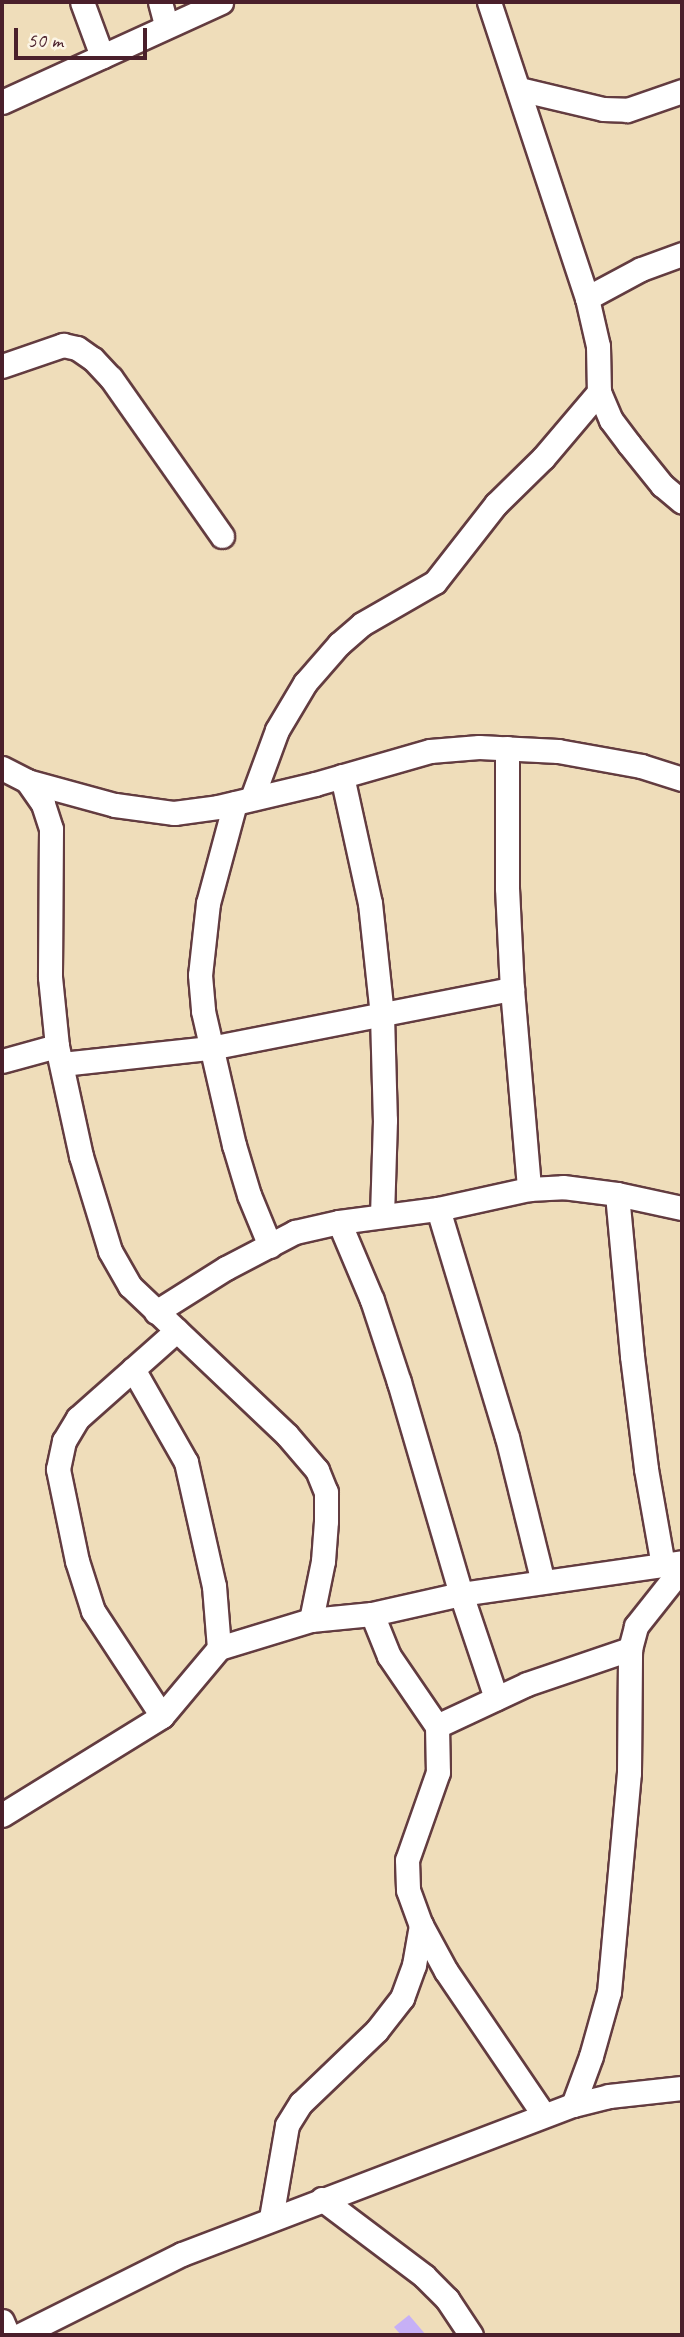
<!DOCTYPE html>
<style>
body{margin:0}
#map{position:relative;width:684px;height:2337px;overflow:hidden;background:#efddba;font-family:Caveat,sans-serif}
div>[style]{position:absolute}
.building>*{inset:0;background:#c6b0f6}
.roads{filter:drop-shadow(2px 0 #633c40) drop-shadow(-2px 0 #633c40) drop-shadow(0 2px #633c40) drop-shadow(0 -2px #633c40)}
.minor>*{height:23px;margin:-11.5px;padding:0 11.5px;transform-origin:11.5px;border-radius:11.5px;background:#fff}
span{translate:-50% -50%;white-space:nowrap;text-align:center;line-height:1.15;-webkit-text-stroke:5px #fcf5e5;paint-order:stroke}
.frame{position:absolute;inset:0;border:4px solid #4a1f2b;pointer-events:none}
.scale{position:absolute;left:14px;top:28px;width:133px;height:32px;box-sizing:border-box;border:4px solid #4a1f2b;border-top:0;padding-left:9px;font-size:21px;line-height:24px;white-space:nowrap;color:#4a1f2b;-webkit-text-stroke:5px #fcf5e5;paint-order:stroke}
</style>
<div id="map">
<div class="building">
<div style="clip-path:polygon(409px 2315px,426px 2335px,401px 2335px,394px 2327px)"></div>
</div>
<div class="roads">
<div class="minor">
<div style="left:82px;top:2px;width:58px;rotate:69.7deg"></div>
<div style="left:160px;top:2px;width:24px;rotate:75deg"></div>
<div style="left:489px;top:2px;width:312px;rotate:71.7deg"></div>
<div style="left:587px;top:298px;width:49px;rotate:77.1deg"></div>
<div style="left:598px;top:346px;width:46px;rotate:88.8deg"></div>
<div style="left:599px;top:392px;width:30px;rotate:67deg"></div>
<div style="left:611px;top:420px;width:30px;rotate:53deg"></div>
<div style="left:629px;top:444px;width:53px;rotate:51.2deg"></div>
<div style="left:662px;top:485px;width:26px;rotate:40deg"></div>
<div style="left:519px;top:89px;width:86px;rotate:13.4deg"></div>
<div style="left:603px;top:109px;width:24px;rotate:2deg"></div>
<div style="left:627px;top:110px;width:58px;rotate:-19.1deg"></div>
<div style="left:2px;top:102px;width:241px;rotate:-24.5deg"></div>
<div style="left:587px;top:298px;width:61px;rotate:-28.2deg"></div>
<div style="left:641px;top:269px;width:44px;rotate:-20.1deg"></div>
<div style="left:2px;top:366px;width:65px;rotate:-19deg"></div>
<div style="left:63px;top:345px;width:14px;rotate:12deg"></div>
<div style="left:77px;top:348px;width:19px;rotate:35deg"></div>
<div style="left:93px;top:359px;width:26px;rotate:47deg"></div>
<div style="left:111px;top:378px;width:193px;rotate:54.9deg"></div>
<div style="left:507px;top:748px;width:140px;rotate:90deg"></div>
<div style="left:507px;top:888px;width:101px;rotate:87.2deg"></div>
<div style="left:512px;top:989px;width:201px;rotate:85.1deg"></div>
<div style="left:2px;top:768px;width:28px;rotate:27deg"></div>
<div style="left:27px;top:781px;width:28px;rotate:55deg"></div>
<div style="left:43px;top:804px;width:26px;rotate:72deg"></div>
<div style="left:51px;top:829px;width:148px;rotate:90.4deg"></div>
<div style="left:50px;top:977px;width:69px;rotate:84.2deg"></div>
<div style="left:57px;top:1046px;width:113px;rotate:77.7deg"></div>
<div style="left:81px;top:1156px;width:99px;rotate:73deg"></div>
<div style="left:110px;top:1251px;width:40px;rotate:60.3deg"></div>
<div style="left:130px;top:1286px;width:216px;rotate:43.5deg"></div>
<div style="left:287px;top:1435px;width:46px;rotate:49.4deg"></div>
<div style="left:317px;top:1470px;width:24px;rotate:68deg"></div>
<div style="left:326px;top:1492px;width:29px;rotate:90deg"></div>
<div style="left:326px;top:1521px;width:40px;rotate:94.3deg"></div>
<div style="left:323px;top:1561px;width:60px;rotate:101.5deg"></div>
<div style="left:342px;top:776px;width:130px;rotate:77.6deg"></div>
<div style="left:370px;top:903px;width:113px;rotate:83.9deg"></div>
<div style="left:382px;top:1015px;width:105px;rotate:88.4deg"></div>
<div style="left:385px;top:1120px;width:96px;rotate:91.8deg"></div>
<div style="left:27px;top:781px;width:91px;rotate:15.3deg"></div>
<div style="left:115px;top:805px;width:60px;rotate:7.7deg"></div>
<div style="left:174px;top:813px;width:44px;rotate:-7.8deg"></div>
<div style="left:218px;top:807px;width:100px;rotate:-13.3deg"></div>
<div style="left:315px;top:784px;width:120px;rotate:-16deg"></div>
<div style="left:430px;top:751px;width:49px;rotate:-4.7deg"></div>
<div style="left:479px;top:747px;width:79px;rotate:2.9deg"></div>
<div style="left:558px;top:751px;width:84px;rotate:10.2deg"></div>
<div style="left:641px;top:766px;width:43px;rotate:17.6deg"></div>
<div style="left:252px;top:798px;width:72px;rotate:-69.8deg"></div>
<div style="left:277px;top:730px;width:55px;rotate:-59.2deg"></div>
<div style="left:305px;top:683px;width:52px;rotate:-48.9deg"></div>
<div style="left:339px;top:644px;width:30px;rotate:-41deg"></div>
<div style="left:362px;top:624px;width:84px;rotate:-29.9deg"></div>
<div style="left:435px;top:582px;width:99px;rotate:-52deg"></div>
<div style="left:496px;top:504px;width:66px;rotate:-44.4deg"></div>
<div style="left:543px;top:458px;width:87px;rotate:-49.7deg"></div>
<div style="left:235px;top:803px;width:104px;rotate:105.1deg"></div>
<div style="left:208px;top:903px;width:72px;rotate:96.3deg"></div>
<div style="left:200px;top:975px;width:36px;rotate:85deg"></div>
<div style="left:203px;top:1011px;width:138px;rotate:77deg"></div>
<div style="left:234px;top:1145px;width:52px;rotate:73.3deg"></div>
<div style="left:249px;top:1195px;width:55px;rotate:67.6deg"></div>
<div style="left:2px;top:1061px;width:57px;rotate:-15.3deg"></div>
<div style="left:62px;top:1064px;width:149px;rotate:-6.2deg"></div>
<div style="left:210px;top:1048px;width:308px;rotate:-11.1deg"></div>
<div style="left:617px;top:1194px;width:163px;rotate:84.7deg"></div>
<div style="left:632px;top:1356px;width:114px;rotate:82.9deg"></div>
<div style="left:646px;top:1469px;width:97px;rotate:80deg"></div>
<div style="left:438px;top:1209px;width:238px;rotate:73.2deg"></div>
<div style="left:507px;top:1437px;width:149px;rotate:76.1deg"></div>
<div style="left:339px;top:1222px;width:85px;rotate:67.1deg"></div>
<div style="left:372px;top:1300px;width:86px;rotate:71.8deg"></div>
<div style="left:399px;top:1382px;width:221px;rotate:73.7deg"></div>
<div style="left:461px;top:1594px;width:110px;rotate:71.4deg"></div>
<div style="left:156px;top:1312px;width:83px;rotate:-32.2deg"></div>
<div style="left:226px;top:1268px;width:78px;rotate:-27.6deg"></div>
<div style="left:295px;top:1232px;width:45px;rotate:-12.8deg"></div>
<div style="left:339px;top:1222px;width:100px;rotate:-7.5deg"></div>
<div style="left:438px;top:1209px;width:93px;rotate:-12.4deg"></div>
<div style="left:529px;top:1189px;width:34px;rotate:-3deg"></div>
<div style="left:563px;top:1187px;width:54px;rotate:7.4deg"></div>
<div style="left:617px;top:1194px;width:66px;rotate:12.2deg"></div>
<div style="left:133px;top:1369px;width:107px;rotate:60.3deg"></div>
<div style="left:186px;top:1462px;width:127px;rotate:77.3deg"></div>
<div style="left:214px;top:1586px;width:62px;rotate:85.4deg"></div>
<div style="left:372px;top:1614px;width:45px;rotate:68deg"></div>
<div style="left:389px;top:1656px;width:85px;rotate:55.6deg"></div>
<div style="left:437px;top:1726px;width:46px;rotate:88.8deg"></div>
<div style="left:438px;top:1772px;width:93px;rotate:109.4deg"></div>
<div style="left:407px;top:1860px;width:30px;rotate:88deg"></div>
<div style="left:408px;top:1890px;width:37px;rotate:70deg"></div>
<div style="left:421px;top:1925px;width:52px;rotate:61.5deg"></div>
<div style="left:446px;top:1971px;width:174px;rotate:55.8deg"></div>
<div style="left:162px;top:1716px;width:126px;rotate:-123.3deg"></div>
<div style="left:93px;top:1611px;width:52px;rotate:-107.7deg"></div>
<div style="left:77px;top:1561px;width:94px;rotate:-101.7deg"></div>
<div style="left:58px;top:1469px;width:29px;rotate:-78deg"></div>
<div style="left:64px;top:1441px;width:27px;rotate:-59deg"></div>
<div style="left:78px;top:1418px;width:132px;rotate:-41.6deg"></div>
<div style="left:437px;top:1726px;width:99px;rotate:-25deg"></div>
<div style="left:527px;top:1684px;width:109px;rotate:-18.8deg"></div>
<div style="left:2px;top:1815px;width:188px;rotate:-31.7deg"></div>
<div style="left:162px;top:1716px;width:89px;rotate:-50deg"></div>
<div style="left:219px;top:1648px;width:96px;rotate:-16.9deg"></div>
<div style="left:311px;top:1620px;width:61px;rotate:-5.6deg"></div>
<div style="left:372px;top:1614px;width:91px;rotate:-12.7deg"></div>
<div style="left:461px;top:1594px;width:223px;rotate:-8.2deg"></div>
<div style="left:573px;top:2105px;width:52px;rotate:-69.8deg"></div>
<div style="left:591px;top:2056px;width:66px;rotate:-74.3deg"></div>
<div style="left:609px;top:1992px;width:220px;rotate:-84.8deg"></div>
<div style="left:629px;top:1773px;width:124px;rotate:-89.5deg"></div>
<div style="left:630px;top:1649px;width:24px;rotate:-75deg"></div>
<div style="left:636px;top:1626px;width:74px;rotate:-51.6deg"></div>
<div style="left:322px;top:2199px;width:128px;rotate:37deg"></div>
<div style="left:424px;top:2276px;width:33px;rotate:45deg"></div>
<div style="left:447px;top:2299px;width:43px;rotate:56.3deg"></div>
<div style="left:271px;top:2218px;width:94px;rotate:-80.2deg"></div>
<div style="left:287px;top:2125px;width:26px;rotate:-58deg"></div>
<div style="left:301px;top:2103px;width:105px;rotate:-43.8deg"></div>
<div style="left:377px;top:2030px;width:41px;rotate:-52deg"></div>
<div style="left:402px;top:1998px;width:35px;rotate:-70deg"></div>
<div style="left:414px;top:1965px;width:41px;rotate:-80.1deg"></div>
<div style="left:2px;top:2321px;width:15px;rotate:67deg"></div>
<div style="left:20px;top:2335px;width:181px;rotate:-26.6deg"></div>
<div style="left:182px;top:2254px;width:418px;rotate:-20.9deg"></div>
<div style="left:573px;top:2105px;width:37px;rotate:-14deg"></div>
<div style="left:609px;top:2096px;width:73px;rotate:-6.3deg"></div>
</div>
</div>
<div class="frame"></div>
<div class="scale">50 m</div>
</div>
